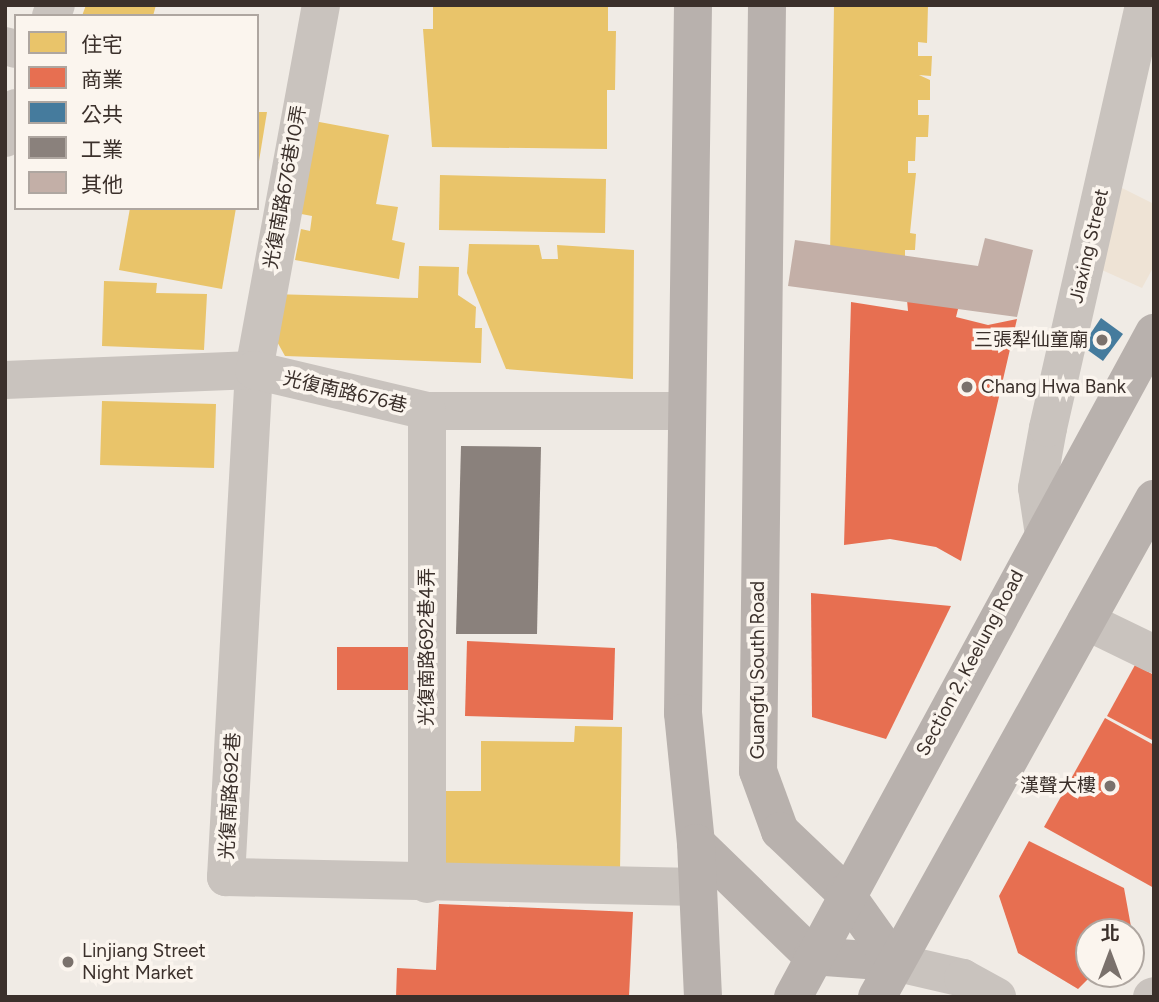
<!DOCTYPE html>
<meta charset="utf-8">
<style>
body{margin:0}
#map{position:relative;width:1159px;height:1002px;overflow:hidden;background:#f0ebe5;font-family:Figtree,"Noto Sans TC",sans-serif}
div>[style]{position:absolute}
.plaza>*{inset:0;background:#eee3d5}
.homes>*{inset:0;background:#e9c46a}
.shops>*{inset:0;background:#e76f51}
.public>*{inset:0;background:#457b9d}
.industry>*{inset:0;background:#8a817c}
.building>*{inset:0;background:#c3afa7}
.minor>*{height:38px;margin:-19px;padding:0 19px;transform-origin:19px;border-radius:19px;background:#c9c3be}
.major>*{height:38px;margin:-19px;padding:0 19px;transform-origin:19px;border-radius:19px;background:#b8b1ad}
.dots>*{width:19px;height:19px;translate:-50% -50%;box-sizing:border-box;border:4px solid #fbf5ee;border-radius:50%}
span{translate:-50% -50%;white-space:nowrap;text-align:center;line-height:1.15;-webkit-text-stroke:7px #fbf5ee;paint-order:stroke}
.street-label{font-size:19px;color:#3b302b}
.poi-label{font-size:19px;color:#3b302b}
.right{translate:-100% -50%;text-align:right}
.left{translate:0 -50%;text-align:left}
.frame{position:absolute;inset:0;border:7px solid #3b302b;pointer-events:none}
.legend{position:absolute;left:14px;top:14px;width:245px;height:196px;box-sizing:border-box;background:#fbf5ee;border:2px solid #aea6a0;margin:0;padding:9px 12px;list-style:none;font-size:21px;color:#3b302b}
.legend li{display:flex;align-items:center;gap:14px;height:35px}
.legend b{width:35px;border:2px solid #aea6a0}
.north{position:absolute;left:1075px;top:918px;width:70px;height:70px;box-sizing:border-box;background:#fbf5ee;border:2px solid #aea6a0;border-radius:50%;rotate:0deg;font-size:19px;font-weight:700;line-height:28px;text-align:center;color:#3b302b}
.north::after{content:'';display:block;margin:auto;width:24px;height:32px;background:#7a716c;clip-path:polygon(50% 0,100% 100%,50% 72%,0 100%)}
</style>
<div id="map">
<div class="plaza">
<div style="clip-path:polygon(1112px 183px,1154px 204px,1154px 266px,1142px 288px,1093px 266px)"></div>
</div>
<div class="homes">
<div style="clip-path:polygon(86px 5px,156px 5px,153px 16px,82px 16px)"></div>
<div style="clip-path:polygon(433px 5px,608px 5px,608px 31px,616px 31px,615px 90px,607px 90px,607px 149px,432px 147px,423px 29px,433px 29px)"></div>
<div style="clip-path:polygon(834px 5px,928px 5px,927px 43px,918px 42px,918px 56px,932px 56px,931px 76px,919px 75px,930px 80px,930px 100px,918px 100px,918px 115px,929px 115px,928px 137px,916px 137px,915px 161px,908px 161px,908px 173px,916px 173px,910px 233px,916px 234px,915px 250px,905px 250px,905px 259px,830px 257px)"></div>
<div style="clip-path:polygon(257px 112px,267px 112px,259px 161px,257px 161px)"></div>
<div style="clip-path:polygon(314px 121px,389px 135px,376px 204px,398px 207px,392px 240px,405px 243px,399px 279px,295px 260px,301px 229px,310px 231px,312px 216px,296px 213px)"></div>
<div style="clip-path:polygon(440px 175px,606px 179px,605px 233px,439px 230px)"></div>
<div style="clip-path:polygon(130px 208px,236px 208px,222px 289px,119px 270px)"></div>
<div style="clip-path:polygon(469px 244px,539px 245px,542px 259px,558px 259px,557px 245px,634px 250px,633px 379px,506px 369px,467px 273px)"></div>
<div style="clip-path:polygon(419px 266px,459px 267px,458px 295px,476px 307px,475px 328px,482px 328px,481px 363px,285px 356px,270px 329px,271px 294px,418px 298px)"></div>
<div style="clip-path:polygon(104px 281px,157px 283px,156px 293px,207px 294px,204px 350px,102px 346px)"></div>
<div style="clip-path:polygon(102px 401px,216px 404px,214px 468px,100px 465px)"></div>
<div style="clip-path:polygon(575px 726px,622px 727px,620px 873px,444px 871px,445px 791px,481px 791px,481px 741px,574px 742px)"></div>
</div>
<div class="shops">
<div style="clip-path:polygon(907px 300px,959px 305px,956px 317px,988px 325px,1017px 319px,961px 561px,936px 547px,890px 539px,844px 545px,851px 302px,908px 311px)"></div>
<div style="clip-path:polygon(811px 593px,951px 606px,886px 739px,812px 717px)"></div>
<div style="clip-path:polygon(467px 641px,615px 648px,613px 720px,465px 716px)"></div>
<div style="clip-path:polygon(337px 647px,425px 647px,425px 690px,337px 690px)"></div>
<div style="clip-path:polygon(1135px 665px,1154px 675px,1154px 741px,1107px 716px)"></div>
<div style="clip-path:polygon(1105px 718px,1154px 745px,1154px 888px,1044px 827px)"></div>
<div style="clip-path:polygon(1029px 841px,1124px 888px,1132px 932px,1089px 932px,1093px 974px,1078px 989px,1018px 953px,999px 896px)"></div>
<div style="clip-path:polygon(439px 904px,633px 912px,629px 997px,396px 997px,397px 968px,436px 970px)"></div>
</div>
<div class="public">
<div style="clip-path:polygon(1101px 318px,1123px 334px,1103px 361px,1082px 346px)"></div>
</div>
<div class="industry">
<div style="clip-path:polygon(461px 446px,541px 447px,537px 634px,456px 634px)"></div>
</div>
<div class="building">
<div style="clip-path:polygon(985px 238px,1033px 250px,1017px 317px,788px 286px,795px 240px,978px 266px)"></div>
</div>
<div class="minor">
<div style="left:321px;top:5px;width:371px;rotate:100.4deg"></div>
<div style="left:254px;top:370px;width:508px;rotate:93.16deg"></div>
<div style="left:226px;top:877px;width:472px;rotate:1.2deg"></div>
<div style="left:51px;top:16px;width:12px;rotate:-66deg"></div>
<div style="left:5px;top:46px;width:11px;rotate:15deg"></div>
<div style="left:5px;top:138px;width:32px;rotate:-70deg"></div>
<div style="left:5px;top:380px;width:249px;rotate:-2.3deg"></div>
<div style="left:254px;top:370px;width:178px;rotate:13.3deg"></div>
<div style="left:427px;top:411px;width:258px"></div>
<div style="left:427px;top:411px;width:473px;rotate:90deg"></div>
<div style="left:1043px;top:528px;width:40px;rotate:-98.5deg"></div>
<div style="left:1037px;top:488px;width:61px;rotate:-79.6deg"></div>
<div style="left:1048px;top:428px;width:434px;rotate:-77.2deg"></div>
<div style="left:1086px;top:621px;width:76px;rotate:25.9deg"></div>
<div style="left:894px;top:962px;width:71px;rotate:13.1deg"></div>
<div style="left:963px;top:978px;width:39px;rotate:29deg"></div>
<div style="left:1152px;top:997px;width:2px;rotate:-27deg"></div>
</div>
<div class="major">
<div style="left:693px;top:5px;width:708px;rotate:90.81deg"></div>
<div style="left:683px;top:713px;width:131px;rotate:84.3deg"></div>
<div style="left:696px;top:843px;width:162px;rotate:44.2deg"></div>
<div style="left:812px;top:956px;width:82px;rotate:4.2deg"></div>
<div style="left:767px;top:5px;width:766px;rotate:90.67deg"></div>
<div style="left:758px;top:771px;width:64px;rotate:69.9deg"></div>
<div style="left:780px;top:831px;width:90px;rotate:43.6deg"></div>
<div style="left:845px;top:893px;width:85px;rotate:54.6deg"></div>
<div style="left:696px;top:843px;width:154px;rotate:87.4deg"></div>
<div style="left:793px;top:997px;width:756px;rotate:-61.47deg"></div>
<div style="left:877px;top:997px;width:570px;rotate:-60.92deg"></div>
</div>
<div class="dots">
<div style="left:1102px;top:340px;background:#7a716c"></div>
<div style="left:967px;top:387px;background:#7a716c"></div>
<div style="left:1110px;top:786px;background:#7a716c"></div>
<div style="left:68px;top:962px;background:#7a716c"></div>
</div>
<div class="street-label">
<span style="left:285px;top:187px;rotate:-80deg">光復南路676巷10弄</span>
<span style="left:1089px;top:246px;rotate:-77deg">Jiaxing Street</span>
<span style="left:345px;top:392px;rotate:13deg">光復南路676巷</span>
<span style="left:427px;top:647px;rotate:-90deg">光復南路692巷4弄</span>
<span style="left:970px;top:663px;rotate:-62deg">Section 2, Keelung Road</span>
<span style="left:758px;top:670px;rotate:-90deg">Guangfu South Road</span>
<span style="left:230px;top:796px;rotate:-87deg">光復南路692巷</span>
</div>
<div class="poi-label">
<span class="right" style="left:1088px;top:340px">三張犁仙童廟</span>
<span class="left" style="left:981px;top:387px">Chang Hwa Bank</span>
<span class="right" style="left:1096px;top:786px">漢聲大樓</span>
<span class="left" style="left:82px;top:962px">Linjiang Street<br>Night Market</span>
</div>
<div class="frame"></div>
<ul class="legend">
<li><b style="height:19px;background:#e9c46a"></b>住宅</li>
<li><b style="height:19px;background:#e76f51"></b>商業</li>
<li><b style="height:19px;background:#457b9d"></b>公共</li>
<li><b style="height:19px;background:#8a817c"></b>工業</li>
<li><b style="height:19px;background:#c3afa7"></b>其他</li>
</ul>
<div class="north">北</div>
</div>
